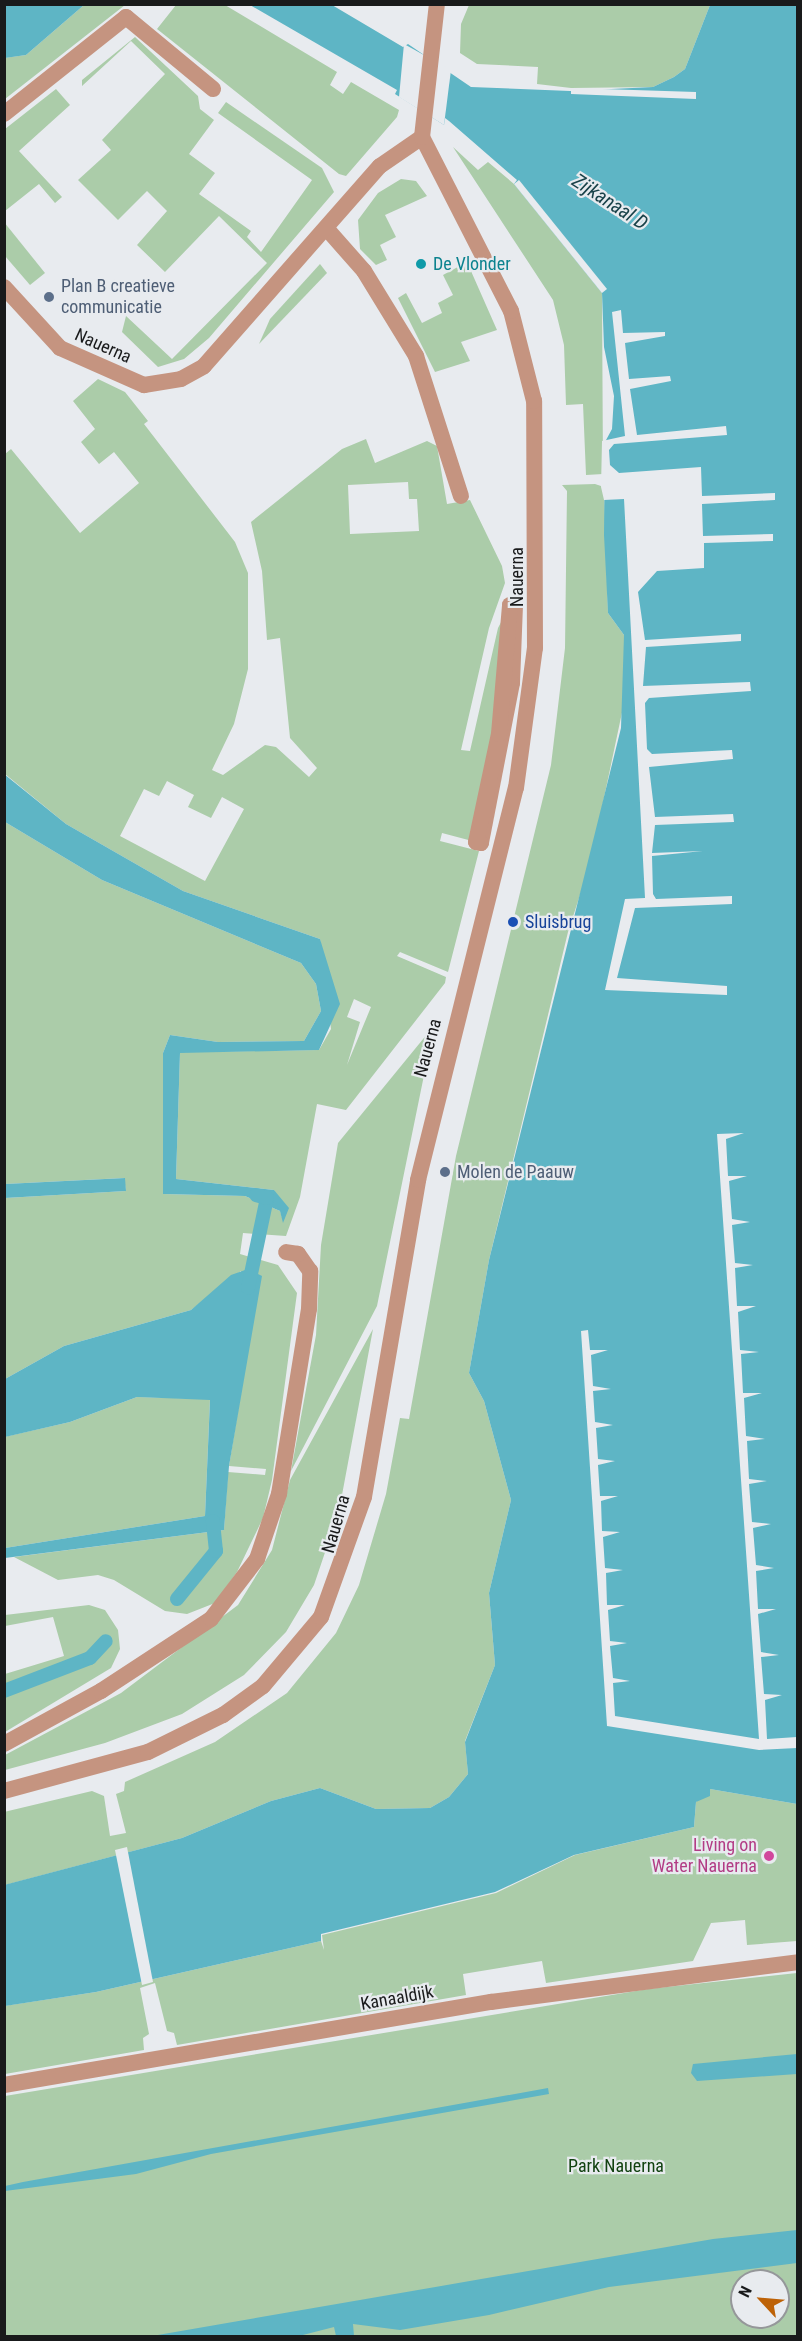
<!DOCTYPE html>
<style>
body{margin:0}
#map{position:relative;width:802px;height:2341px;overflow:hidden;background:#e8ebef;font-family:"Roboto Condensed",sans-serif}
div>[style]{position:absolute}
.green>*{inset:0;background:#abcca9}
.water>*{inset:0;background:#5eb5c5}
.pier>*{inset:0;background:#e8ebef}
.stream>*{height:14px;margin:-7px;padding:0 7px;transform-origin:7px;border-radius:7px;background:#5eb5c5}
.minor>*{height:16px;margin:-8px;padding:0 8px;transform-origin:8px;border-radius:8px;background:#c59480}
.tertiary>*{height:16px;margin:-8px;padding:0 8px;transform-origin:8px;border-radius:8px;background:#c59480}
.dots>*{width:16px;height:16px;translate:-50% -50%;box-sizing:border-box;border:3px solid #e8ebef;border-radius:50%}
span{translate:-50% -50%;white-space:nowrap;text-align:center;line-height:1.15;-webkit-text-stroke:4.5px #e8ebef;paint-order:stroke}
.culture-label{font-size:18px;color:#0d838f}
.left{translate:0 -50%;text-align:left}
.service-label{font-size:18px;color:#4e5e75}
.street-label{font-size:18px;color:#191a1b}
.transit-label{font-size:18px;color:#164399}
.hotel-label{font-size:18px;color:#b23c85}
.right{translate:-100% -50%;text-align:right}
.park-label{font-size:18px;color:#124211}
.water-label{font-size:20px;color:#194249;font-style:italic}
.frame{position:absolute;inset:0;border:6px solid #191a1b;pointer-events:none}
.north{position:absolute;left:730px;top:2269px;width:60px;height:60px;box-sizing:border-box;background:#e8ebef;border:2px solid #95979a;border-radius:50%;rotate:296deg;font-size:16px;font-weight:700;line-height:24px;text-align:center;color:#191a1b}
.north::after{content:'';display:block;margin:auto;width:21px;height:27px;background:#bd6207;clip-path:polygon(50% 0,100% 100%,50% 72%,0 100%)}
</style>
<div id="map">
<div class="green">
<div style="clip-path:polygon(84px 5px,125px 5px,5px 99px,4px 58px,26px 55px)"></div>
<div style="clip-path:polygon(176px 5px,225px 5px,337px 72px,330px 85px,343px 94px,351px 82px,399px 110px,397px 117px,346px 176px,339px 174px,157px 29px)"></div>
<div style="clip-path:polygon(469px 5px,710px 5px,685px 69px,674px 77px,653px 87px,571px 88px,537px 84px,538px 67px,477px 64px,460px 53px,461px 24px)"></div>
<div style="clip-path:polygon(135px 37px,198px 96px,200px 109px,214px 120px,189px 154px,215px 173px,199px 194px,251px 231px,247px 237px,261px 252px,312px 180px,218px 113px,226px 102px,322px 168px,334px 192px,209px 338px,184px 359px,158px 367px,122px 332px,126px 316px,172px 359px,267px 263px,219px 216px,165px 272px,137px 245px,167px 211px,147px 191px,118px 220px,78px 180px,111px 150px,102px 140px,165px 74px,131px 41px,82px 86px,82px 80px)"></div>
<div style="clip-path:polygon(56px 89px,70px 105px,19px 151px,62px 197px,55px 203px,39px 184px,5px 211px,5px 129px)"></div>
<div style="clip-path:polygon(453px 147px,478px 170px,488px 162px,514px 184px,602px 293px,603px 474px,586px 475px,583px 404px,566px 405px,564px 345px,553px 300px)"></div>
<div style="clip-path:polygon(401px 179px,416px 181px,427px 196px,385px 215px,396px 237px,380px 245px,387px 260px,376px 265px,360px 249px,358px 220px,378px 193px)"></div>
<div style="clip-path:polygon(4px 222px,45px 273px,30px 285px,5px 256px)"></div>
<div style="clip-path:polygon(467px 262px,497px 330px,461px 342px,470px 361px,435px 372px,398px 298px,406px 293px,422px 323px,442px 313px,438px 303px,453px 295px,443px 275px)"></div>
<div style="clip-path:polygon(320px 264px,327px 273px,259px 344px,270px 319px)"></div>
<div style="clip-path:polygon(evenodd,98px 379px,125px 392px,148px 421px,144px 424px,235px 542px,248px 573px,248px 669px,234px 724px,212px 770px,223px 775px,265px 745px,276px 747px,309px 777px,317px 768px,290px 738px,280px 638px,267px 640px,262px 571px,251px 522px,342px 449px,366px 439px,375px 463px,427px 441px,437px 446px,447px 504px,470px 500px,502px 566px,505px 583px,489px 628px,461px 750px,470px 751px,498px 628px,510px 605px,476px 842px,442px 833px,440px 841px,479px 851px,448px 972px,400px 952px,397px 956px,446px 977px,445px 983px,346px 1110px,317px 1104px,300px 1197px,286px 1236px,243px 1233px,240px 1254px,278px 1265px,297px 1293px,272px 1480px,263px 1518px,237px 1572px,215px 1603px,187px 1614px,165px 1611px,114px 1580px,98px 1575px,58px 1580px,14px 1557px,224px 1530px,228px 1472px,265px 1475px,266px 1469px,229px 1466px,241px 1392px,241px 1271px,191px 1310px,64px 1346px,5px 1379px,5px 1198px,126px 1191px,124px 1178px,5px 1184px,5px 822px,102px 880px,301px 963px,316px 984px,321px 1011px,304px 1041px,218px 1042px,170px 1035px,163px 1053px,163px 1194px,245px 1196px,280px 1211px,284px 1223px,274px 1190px,176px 1179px,180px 1052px,319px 1050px,331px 1029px,320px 939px,183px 891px,66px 824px,5px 774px,5px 454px,11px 449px,80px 533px,139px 483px,114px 452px,99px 464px,81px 442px,95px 429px,73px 401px,98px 379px,408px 482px,409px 499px,417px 499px,419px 531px,350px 534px,348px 485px,408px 482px,98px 379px,167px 781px,194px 795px,188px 807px,211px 818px,222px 797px,244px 809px,205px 881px,120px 836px,144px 789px,159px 796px,167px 781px,98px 379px,354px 999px,371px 1007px,347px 1065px,360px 1022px,347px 1017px,354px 999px)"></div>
<div style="clip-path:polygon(595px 484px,604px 487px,608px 613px,624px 635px,624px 703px,590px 864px,568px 932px,489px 1260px,469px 1373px,484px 1401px,511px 1500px,489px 1593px,495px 1665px,465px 1741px,468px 1774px,449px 1797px,430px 1808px,376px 1809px,320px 1788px,271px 1801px,182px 1838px,5px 1885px,4px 1812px,92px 1791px,104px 1796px,110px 1836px,126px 1833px,116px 1794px,124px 1791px,125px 1782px,215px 1742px,287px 1693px,336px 1633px,359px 1585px,386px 1494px,400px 1418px,409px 1419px,456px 1156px,551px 765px,565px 648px,567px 491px,562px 485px)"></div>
<div style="clip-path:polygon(428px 1033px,432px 1036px,377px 1306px,291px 1471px,316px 1335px,321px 1245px,338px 1143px)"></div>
<div style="clip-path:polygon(373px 1329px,339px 1511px,314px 1585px,286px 1632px,244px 1675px,182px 1714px,105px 1743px,5px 1770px,5px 1755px,121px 1693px,238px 1605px,272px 1550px,290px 1480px)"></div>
<div style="clip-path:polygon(137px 1397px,210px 1399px,205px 1516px,5px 1548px,4px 1437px,70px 1422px)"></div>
<div style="clip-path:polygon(89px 1605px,105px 1610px,118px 1630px,120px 1649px,111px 1668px,5px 1732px,5px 1674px,64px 1656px,53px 1617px,5px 1626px,5px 1615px)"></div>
<div style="clip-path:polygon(710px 1789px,797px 1804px,797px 1941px,747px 1945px,745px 1920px,711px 1923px,693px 1961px,546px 1983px,542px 1961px,463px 1974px,466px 1995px,177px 2045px,174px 2033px,167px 2031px,155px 1983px,140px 1988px,149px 2034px,143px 2038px,144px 2050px,5px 2074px,4px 2006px,96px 1992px,321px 1941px,324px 1950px,322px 1935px,496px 1893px,575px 1855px,694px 1827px,696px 1802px)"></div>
<div style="clip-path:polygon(evenodd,797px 1973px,797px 2336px,5px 2336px,5px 2096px,648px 1989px,797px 1973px,742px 2281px,778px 2281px,778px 2317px,742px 2317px,742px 2281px)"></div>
</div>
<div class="water">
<div style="clip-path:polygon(4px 5px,84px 5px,26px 55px,5px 58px)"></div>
<div style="clip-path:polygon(250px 5px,332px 5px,403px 47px,408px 44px,471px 87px,570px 91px,653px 87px,674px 77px,685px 69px,710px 5px,797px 5px,797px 1804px,710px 1789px,710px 1796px,696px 1802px,694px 1827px,574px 1855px,495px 1892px,321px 1934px,321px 1941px,96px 1992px,5px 2006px,4px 1885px,182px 1838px,271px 1801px,320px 1788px,376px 1809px,430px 1808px,449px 1797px,468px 1774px,465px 1742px,495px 1665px,489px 1593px,511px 1500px,484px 1401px,469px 1373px,489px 1260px,621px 728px,624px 635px,608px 613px,604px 535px,605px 442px,612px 429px,614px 396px,604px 347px,602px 293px,514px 184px,517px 180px,449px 121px,445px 118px,444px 125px,395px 94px,397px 90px)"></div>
<div style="clip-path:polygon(4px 774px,66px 824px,183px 891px,320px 939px,340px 1004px,319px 1050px,180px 1053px,176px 1179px,274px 1190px,289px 1208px,283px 1223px,280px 1211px,245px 1196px,163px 1194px,163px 1053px,170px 1035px,218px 1042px,304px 1041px,321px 1011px,316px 984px,301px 963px,102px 880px,5px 822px)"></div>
<div style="clip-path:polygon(125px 1178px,126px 1191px,5px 1198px,5px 1184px)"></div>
<div style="clip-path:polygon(248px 1269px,262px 1276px,229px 1466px,224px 1530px,5px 1558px,5px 1548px,205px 1516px,210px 1400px,137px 1397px,70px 1422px,5px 1437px,5px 1379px,64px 1346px,191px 1310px,231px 1275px)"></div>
<div style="clip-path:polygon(797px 2054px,797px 2074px,697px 2081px,691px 2073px,693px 2064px)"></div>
<div style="clip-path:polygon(548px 2088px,549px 2094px,211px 2154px,136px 2174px,5px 2191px,5px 2186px,23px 2182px)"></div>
<div style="clip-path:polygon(797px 2230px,797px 2263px,609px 2287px,489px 2315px,400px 2330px,353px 2324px,354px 2336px,336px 2336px,334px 2327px,299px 2336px,152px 2336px,713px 2239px)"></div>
</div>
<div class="pier">
<div style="clip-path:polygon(404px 44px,451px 70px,444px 125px,399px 97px)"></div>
<div style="clip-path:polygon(571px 88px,696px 92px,696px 99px,571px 94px)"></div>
<div style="clip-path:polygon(519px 180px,607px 289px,602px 293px,514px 184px)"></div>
<div style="clip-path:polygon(621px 310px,623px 333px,665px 332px,665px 336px,625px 343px,629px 379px,670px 376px,671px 381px,630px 389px,637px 435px,726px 426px,727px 435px,614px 444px,609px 450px,610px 465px,619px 473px,701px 467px,702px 496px,775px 493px,775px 500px,702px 504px,703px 536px,773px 534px,773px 541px,704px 543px,704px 568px,657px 571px,638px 592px,645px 640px,741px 634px,741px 641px,646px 647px,643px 686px,750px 682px,751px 691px,649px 698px,645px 703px,647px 749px,652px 754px,732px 750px,733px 759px,649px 767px,655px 817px,733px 814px,734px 822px,655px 825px,652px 853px,703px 851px,652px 856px,653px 894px,656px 899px,732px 896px,732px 904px,635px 908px,617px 978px,727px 986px,727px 995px,605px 990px,625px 899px,645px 898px,624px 499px,604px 500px,601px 487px,602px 441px,625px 436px,612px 312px)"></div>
<div style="clip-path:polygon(744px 1133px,726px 1139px,728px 1176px,747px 1176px,729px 1181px,732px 1219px,750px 1222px,732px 1225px,735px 1263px,753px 1265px,735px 1268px,737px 1306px,756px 1306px,738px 1312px,740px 1350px,759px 1352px,741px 1354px,743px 1393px,762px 1393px,744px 1398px,746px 1436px,765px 1439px,747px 1441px,749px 1479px,767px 1481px,749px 1484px,752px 1522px,771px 1524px,753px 1528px,756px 1565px,774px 1568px,756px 1571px,758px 1609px,776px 1609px,758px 1614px,761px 1652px,779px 1655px,761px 1657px,764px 1694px,782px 1695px,765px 1700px,767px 1739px,797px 1737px,797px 1748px,759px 1750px,607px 1726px,581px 1331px,588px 1330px,590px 1350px,608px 1350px,591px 1355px,593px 1386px,611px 1389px,593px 1391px,595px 1422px,613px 1425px,596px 1428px,598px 1459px,615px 1461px,598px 1465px,600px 1496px,618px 1496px,601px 1501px,602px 1531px,620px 1532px,603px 1537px,605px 1568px,623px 1570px,606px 1573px,607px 1605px,625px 1605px,608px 1610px,610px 1641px,627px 1643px,610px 1646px,613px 1678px,630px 1681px,613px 1683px,615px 1716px,759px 1739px,717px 1134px)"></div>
<div style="clip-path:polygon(127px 1847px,153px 1982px,142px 1985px,115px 1850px)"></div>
</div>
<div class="stream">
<div style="left:248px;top:1288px;width:92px;rotate:-78.1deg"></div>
<div style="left:267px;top:1198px;width:11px;rotate:-165deg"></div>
<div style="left:177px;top:1599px;width:62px;rotate:-50.9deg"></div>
<div style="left:216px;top:1551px;width:30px;rotate:-96deg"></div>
<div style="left:4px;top:1691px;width:92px;rotate:-21deg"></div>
<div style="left:90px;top:1658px;width:23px;rotate:-47deg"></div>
</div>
<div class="minor">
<div style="left:4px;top:114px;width:156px;rotate:-38.5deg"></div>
<div style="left:126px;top:17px;width:113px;rotate:39.6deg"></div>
<div style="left:327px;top:229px;width:56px;rotate:48.6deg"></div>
<div style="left:364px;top:271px;width:100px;rotate:58.5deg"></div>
<div style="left:416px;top:356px;width:147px;rotate:72.2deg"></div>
<div style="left:4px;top:287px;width:83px;rotate:47.4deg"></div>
<div style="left:60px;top:348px;width:92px;rotate:23.8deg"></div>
<div style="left:144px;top:385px;width:37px;rotate:-9deg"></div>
<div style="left:181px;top:379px;width:26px;rotate:-29deg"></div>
<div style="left:204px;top:366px;width:266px;rotate:-48.7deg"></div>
<div style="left:380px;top:166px;width:51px;rotate:-34.6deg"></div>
<div style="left:4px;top:1744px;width:111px;rotate:-28.7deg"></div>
<div style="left:101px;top:1691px;width:131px;rotate:-33.2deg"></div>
<div style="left:211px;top:1619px;width:76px;rotate:-52.5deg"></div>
<div style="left:257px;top:1559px;width:69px;rotate:-71.3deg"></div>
<div style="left:279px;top:1494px;width:187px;rotate:-80.8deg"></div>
<div style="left:309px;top:1309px;width:38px;rotate:-88deg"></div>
<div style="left:310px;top:1271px;width:21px;rotate:-125deg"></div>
<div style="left:298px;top:1254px;width:12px;rotate:-171deg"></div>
<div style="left:4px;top:2085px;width:494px;rotate:-9.7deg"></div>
<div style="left:491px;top:2002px;width:310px;rotate:-7.4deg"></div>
</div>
<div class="tertiary">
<div style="left:510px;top:605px;width:5px"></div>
<div style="left:515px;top:605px;width:78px;rotate:92.2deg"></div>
<div style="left:512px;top:683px;width:163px;rotate:101deg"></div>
<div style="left:481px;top:843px;width:5px;rotate:-169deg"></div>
<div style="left:476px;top:842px;width:110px;rotate:-78deg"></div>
<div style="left:499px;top:734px;width:129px;rotate:-85.1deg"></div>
<div style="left:4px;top:1791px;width:149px;rotate:-15.2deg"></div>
<div style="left:148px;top:1752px;width:84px;rotate:-26.3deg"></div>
<div style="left:223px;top:1715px;width:49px;rotate:-35.9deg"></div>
<div style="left:263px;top:1686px;width:90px;rotate:-50deg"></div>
<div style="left:321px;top:1617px;width:127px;rotate:-70.3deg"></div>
<div style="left:364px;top:1497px;width:322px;rotate:-80.3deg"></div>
<div style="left:418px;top:1180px;width:404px;rotate:-76deg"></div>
<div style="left:516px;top:788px;width:141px;rotate:-82.3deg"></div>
<div style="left:535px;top:648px;width:247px;rotate:-90.2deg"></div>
<div style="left:534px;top:401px;width:93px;rotate:-104.3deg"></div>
<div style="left:511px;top:311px;width:195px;rotate:-117.1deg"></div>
<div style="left:422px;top:137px;width:134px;rotate:-83.6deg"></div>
</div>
<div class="dots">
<div style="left:421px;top:264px;background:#0f9aa8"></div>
<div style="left:49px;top:297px;background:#5c6f8a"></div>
<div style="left:513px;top:922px;background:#1a4fb4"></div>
<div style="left:445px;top:1172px;background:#5c6f8a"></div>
<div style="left:769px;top:1856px;background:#d1479c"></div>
</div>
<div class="culture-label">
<span class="left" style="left:433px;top:264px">De Vlonder</span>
</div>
<div class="service-label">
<span class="left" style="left:61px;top:297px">Plan B creatieve<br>communicatie</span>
<span class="left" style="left:457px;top:1172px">Molen de Paauw</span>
</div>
<div class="street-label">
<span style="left:103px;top:346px;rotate:24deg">Nauerna</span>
<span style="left:517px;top:577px;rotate:-90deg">Nauerna</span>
<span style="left:428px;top:1048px;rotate:-75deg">Nauerna</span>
<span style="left:336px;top:1524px;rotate:-74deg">Nauerna</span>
<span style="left:397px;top:1998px;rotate:-10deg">Kanaaldijk</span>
</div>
<div class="transit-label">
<span class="left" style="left:525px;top:922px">Sluisbrug</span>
</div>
<div class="hotel-label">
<span class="right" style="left:757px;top:1856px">Living on<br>Water Nauerna</span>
</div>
<div class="park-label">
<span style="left:616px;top:2166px">Park Nauerna</span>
</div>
<div class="water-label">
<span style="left:610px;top:202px;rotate:33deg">Zijkanaal D</span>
</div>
<div class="frame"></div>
<div class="north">N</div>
</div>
